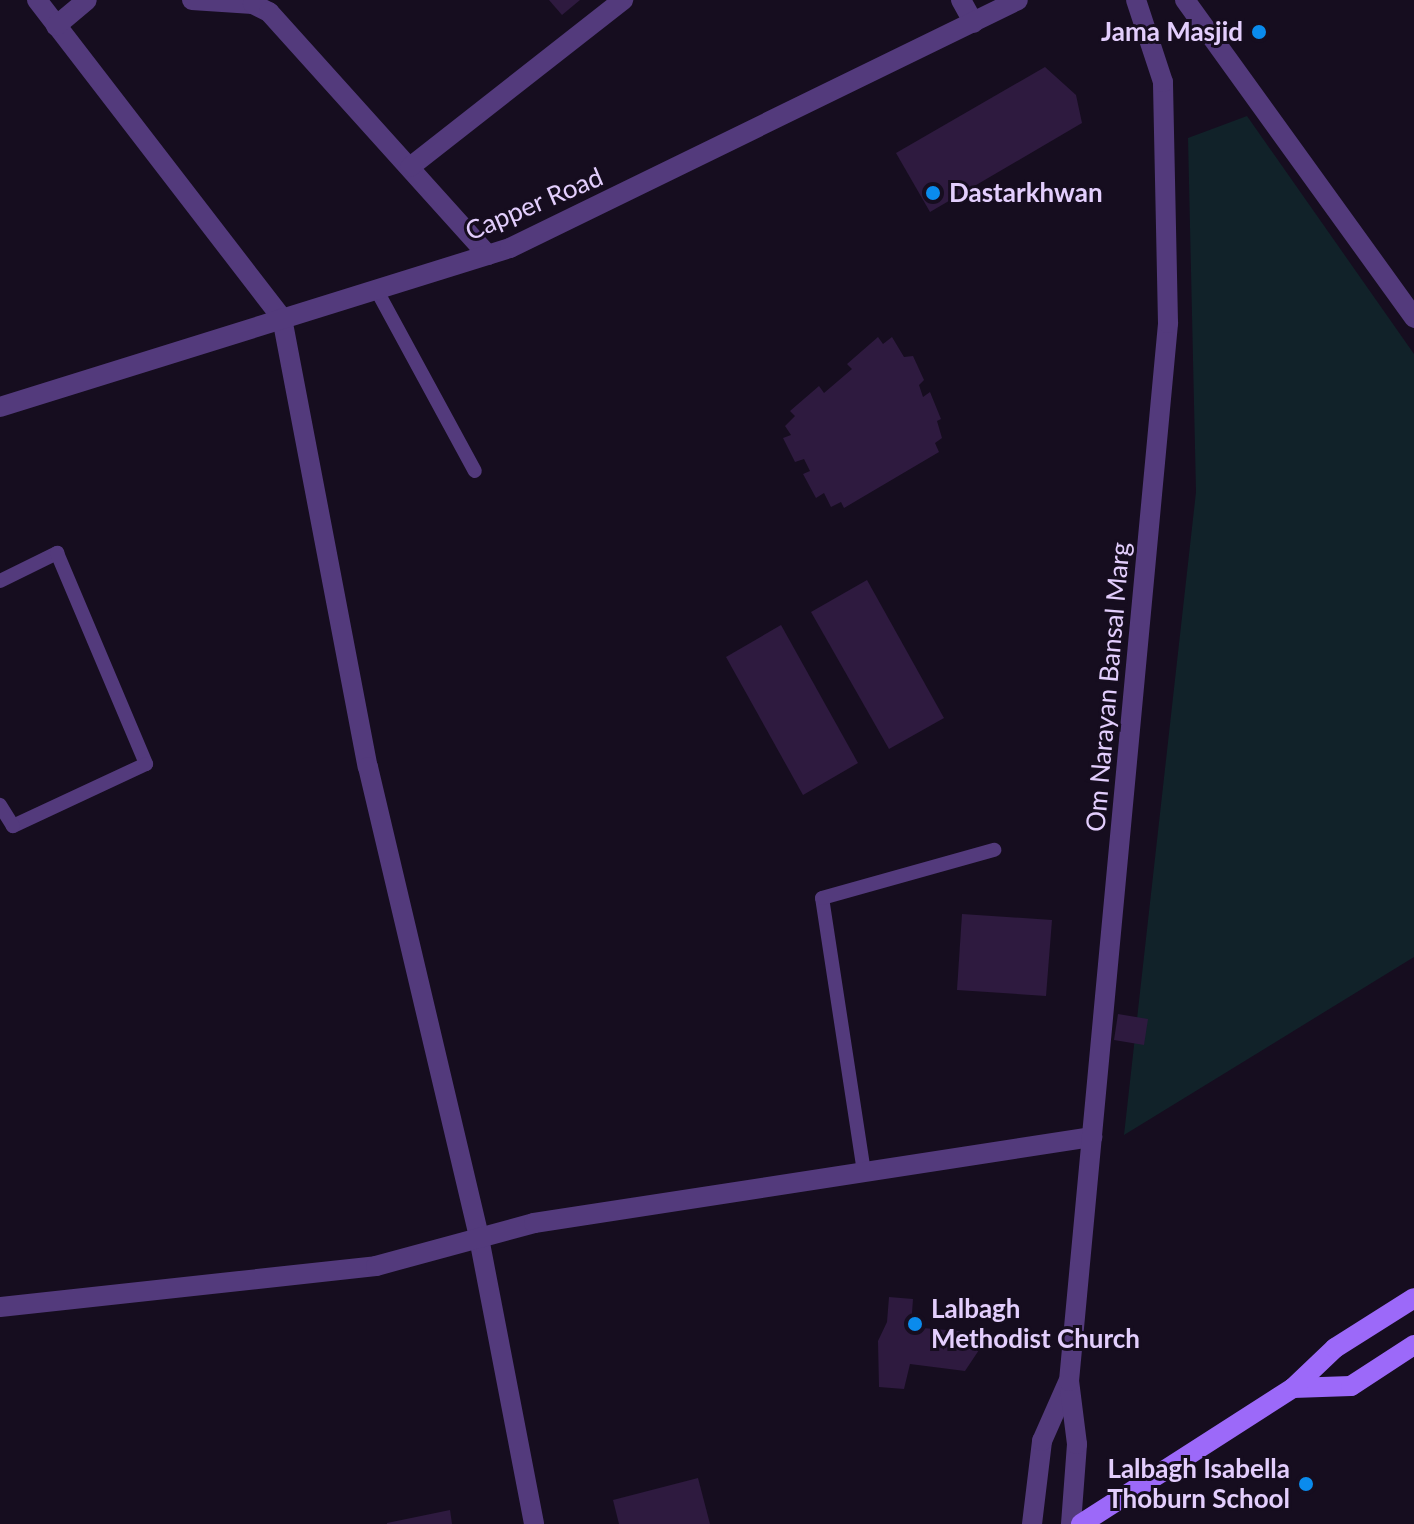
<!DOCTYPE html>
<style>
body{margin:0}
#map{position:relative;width:1414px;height:1524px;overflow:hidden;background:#160d1f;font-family:Lato,sans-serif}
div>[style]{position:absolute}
.green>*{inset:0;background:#112229}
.building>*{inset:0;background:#2e1a3f}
.lane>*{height:14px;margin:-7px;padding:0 7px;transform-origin:7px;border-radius:7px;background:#533a7c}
.street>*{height:20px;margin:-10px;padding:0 10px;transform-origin:10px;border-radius:10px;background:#533a7c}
.secondary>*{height:20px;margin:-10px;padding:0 10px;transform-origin:10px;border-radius:10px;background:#9c69f9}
.dots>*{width:22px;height:22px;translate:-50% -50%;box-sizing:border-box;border:4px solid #160d1f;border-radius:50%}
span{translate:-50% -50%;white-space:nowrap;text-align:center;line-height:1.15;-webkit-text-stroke:6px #160d1f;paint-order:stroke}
.poi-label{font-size:26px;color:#e3cefd;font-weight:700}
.right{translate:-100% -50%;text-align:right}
.left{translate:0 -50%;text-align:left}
.street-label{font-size:26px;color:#e3cefd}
</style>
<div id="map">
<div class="green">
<div style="clip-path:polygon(1247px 116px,1414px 354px,1414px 957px,1124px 1135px,1196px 492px,1188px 138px)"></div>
</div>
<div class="building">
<div style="clip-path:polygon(549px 0,580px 0,562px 15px)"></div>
<div style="clip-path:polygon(1045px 67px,1076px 95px,1082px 123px,930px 212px,896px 153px)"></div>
<div style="clip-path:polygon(878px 337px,883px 344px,892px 337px,904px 357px,913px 356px,924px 380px,919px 385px,923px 397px,930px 392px,941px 419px,937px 421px,942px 438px,935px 443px,939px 452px,844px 508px,841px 502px,831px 507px,824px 493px,816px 498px,803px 474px,810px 471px,804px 459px,795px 462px,783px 438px,791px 435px,785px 426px,795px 416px,790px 411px,819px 386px,824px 393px,852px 369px,847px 364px)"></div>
<div style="clip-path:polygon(867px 580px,944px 718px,889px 749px,811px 612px)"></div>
<div style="clip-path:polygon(781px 625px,858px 763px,803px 795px,726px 657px)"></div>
<div style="clip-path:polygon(962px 914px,1052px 920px,1046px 996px,957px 990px)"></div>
<div style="clip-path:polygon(1118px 1014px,1148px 1019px,1144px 1045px,1114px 1040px)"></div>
<div style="clip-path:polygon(889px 1297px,913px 1299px,911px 1327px,970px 1332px,979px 1350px,965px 1371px,910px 1364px,904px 1389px,879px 1387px,878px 1341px,887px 1322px)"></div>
<div style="clip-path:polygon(698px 1478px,710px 1524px,619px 1524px,613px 1500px)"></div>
<div style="clip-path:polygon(450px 1510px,452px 1524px,387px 1524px,387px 1523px)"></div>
</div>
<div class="lane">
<div style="left:376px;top:289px;width:207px;rotate:61.5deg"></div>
<div style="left:0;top:581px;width:64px;rotate:-26.2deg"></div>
<div style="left:57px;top:553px;width:229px;rotate:67.1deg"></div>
<div style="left:146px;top:764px;width:147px;rotate:155deg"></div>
<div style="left:13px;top:826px;width:25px;rotate:-122deg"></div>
<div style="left:864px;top:1172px;width:277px;rotate:-98.7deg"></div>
<div style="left:822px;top:898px;width:179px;rotate:-15.6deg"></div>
</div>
<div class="street">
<div style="left:37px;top:0;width:401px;rotate:52.4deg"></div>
<div style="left:282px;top:318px;width:457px;rotate:79.2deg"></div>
<div style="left:368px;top:767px;width:484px;rotate:76.7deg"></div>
<div style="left:479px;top:1238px;width:291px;rotate:79.1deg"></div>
<div style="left:192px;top:0;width:61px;rotate:3.8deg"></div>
<div style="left:253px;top:4px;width:18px;rotate:27deg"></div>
<div style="left:269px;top:12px;width:327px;rotate:48deg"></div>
<div style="left:961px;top:0;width:26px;rotate:61deg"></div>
<div style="left:1185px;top:0;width:392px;rotate:54.2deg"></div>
<div style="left:56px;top:26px;width:40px;rotate:-40deg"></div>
<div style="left:410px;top:167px;width:271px;rotate:-38.1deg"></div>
<div style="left:0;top:407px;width:534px;rotate:-17.32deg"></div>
<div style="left:510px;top:248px;width:565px;rotate:-26.02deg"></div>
<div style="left:0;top:1307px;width:378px;rotate:-6.2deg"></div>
<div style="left:376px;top:1266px;width:164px;rotate:-15.2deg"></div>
<div style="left:534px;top:1223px;width:565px;rotate:-8.76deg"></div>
<div style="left:1032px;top:1524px;width:84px;rotate:-83.1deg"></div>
<div style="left:1042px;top:1441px;width:64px;rotate:-66.2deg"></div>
<div style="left:1071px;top:1524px;width:80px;rotate:-85.7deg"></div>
<div style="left:1077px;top:1444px;width:64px;rotate:-97.2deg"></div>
<div style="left:1069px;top:1381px;width:1063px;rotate:-84.65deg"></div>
<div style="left:1168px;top:323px;width:241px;rotate:-91.2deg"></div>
<div style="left:1163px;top:82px;width:86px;rotate:-108.2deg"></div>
</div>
<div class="secondary">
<div style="left:1293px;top:1388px;width:58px;rotate:-2deg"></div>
<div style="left:1351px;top:1386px;width:75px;rotate:-33.1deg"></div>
<div style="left:1081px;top:1524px;width:252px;rotate:-32.7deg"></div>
<div style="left:1293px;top:1388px;width:58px;rotate:-43.6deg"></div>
<div style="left:1335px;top:1348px;width:93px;rotate:-32.3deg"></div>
</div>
<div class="dots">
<div style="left:1259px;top:32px;background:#0a8bed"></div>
<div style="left:933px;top:193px;background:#0a8bed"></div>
<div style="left:915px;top:1324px;background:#0a8bed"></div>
<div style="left:1306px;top:1484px;background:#0a8bed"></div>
</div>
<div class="poi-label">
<span class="right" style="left:1243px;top:32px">Jama Masjid</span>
<span class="left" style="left:949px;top:193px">Dastarkhwan</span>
<span class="left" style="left:931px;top:1324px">Lalbagh<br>Methodist Church</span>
<span class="right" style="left:1290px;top:1484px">Lalbagh Isabella<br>Thoburn School</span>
</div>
<div class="street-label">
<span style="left:534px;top:204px;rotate:-23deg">Capper Road</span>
<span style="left:1108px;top:687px;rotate:-85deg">Om Narayan Bansal Marg</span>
</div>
</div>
